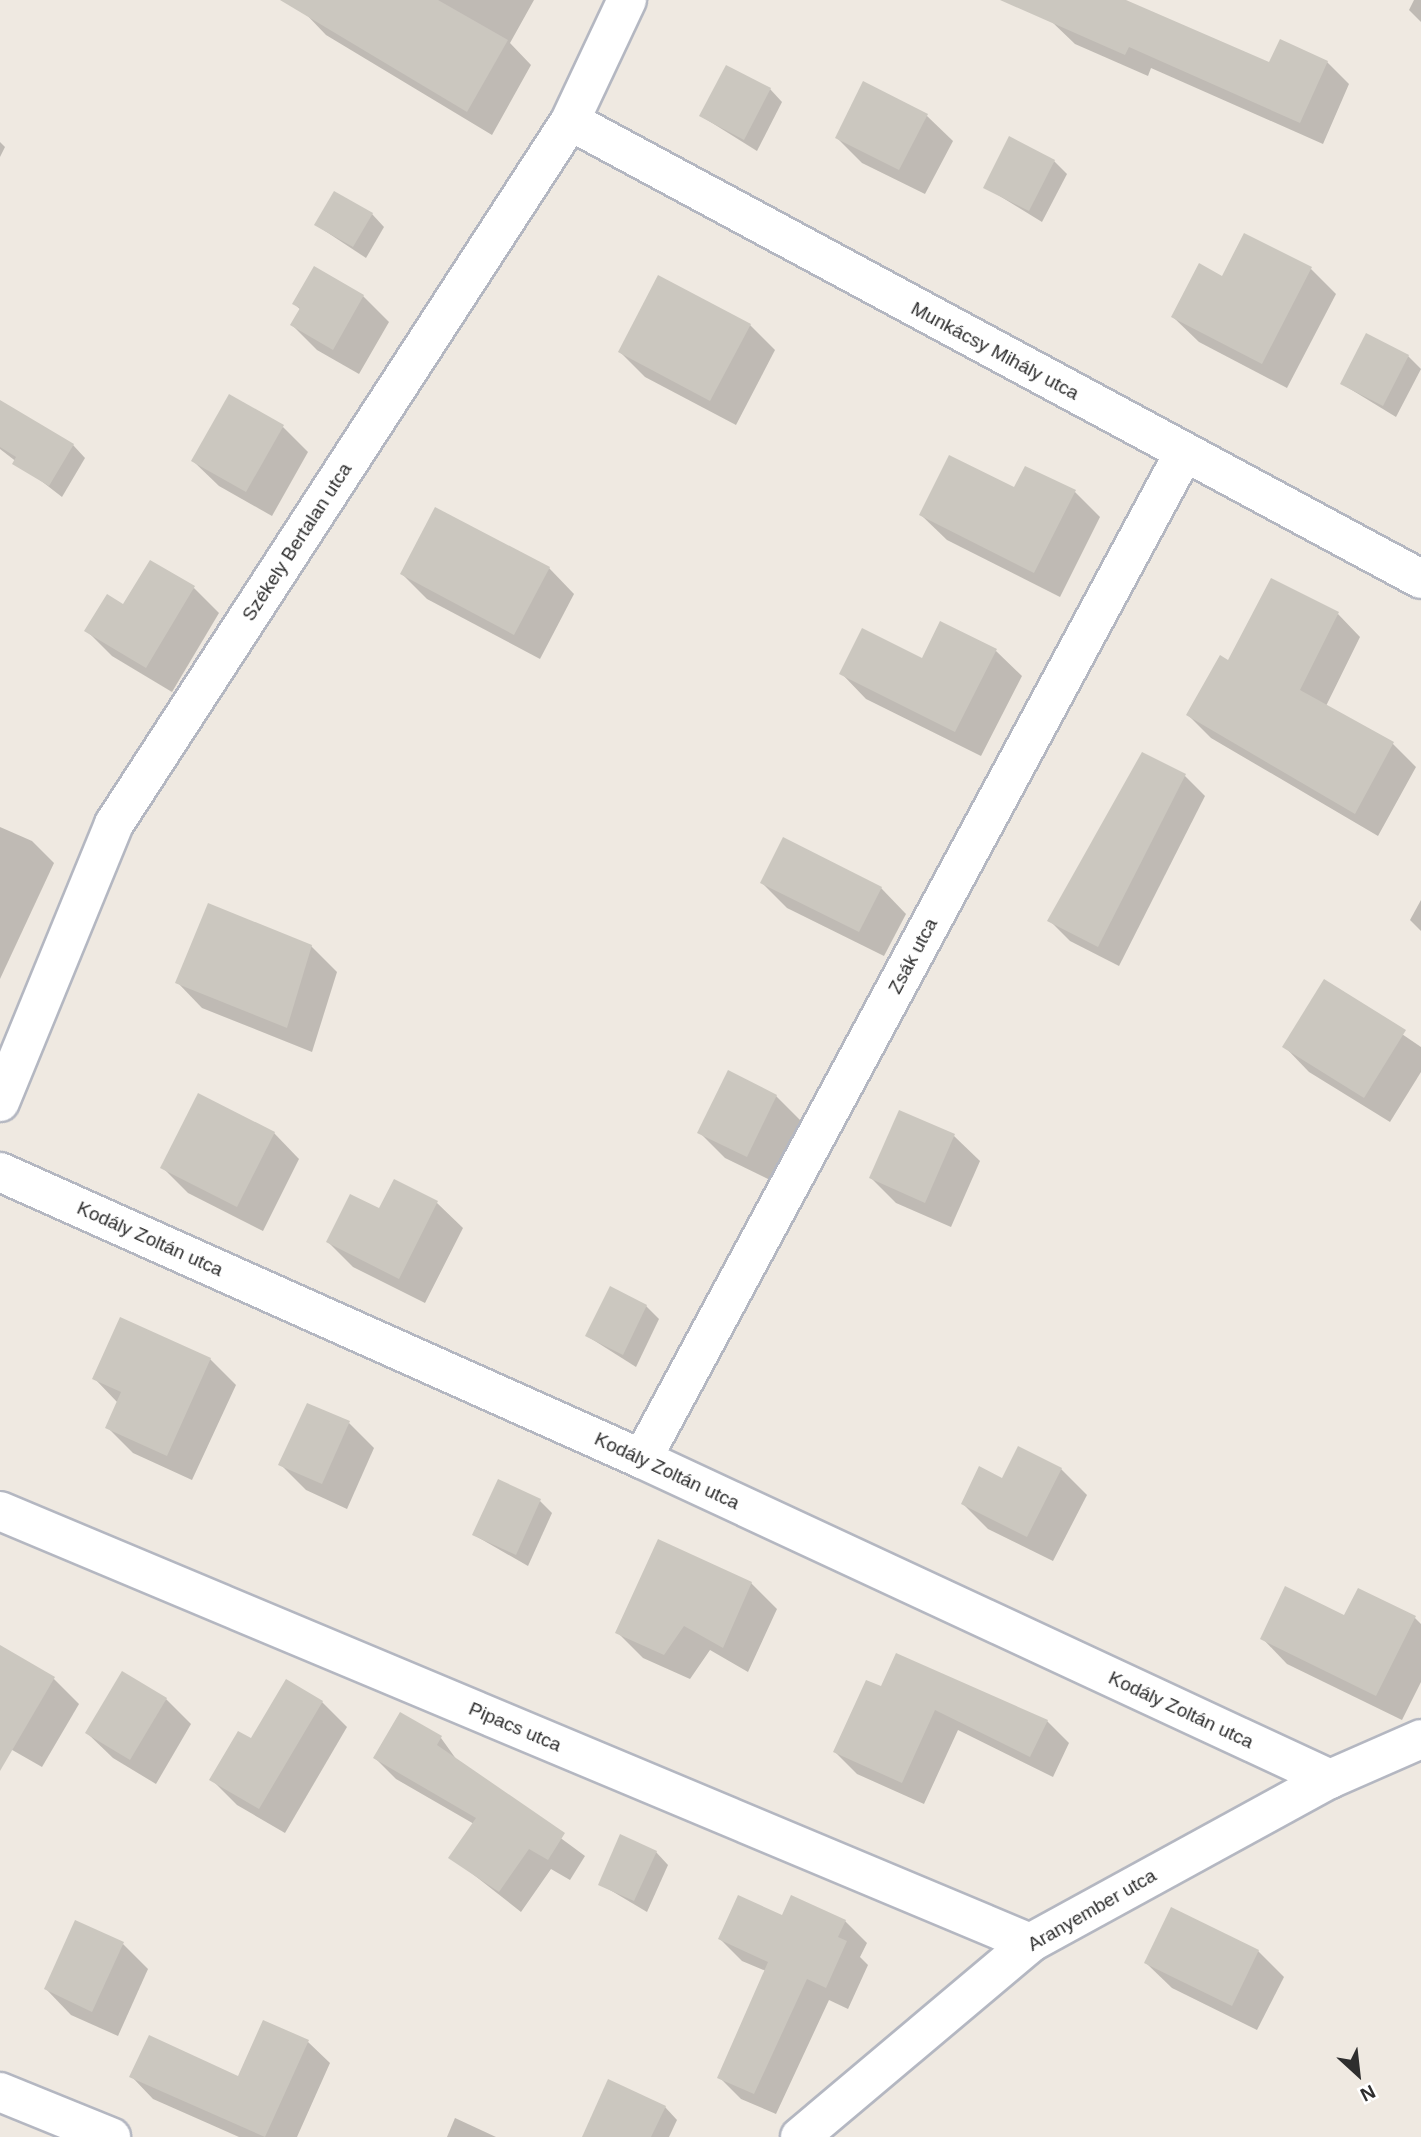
<!DOCTYPE html>
<meta charset="utf-8">
<style>
body{margin:0}
#map{position:relative;width:1421px;height:2137px;overflow:hidden;background:#efe9e1;font-family:Arial,sans-serif}
div>[style]{position:absolute}
.shadow>*{inset:0;background:#0003}
.building>*{inset:0;background:#cbc7bf}
.roads{filter:drop-shadow(2px 0 #b4b7c1) drop-shadow(-2px 0 #b4b7c1) drop-shadow(0 2px #b4b7c1) drop-shadow(0 -2px #b4b7c1)}
.minor>*{height:38px;margin:-19px;padding:0 19px;transform-origin:19px;border-radius:19px;background:#fff}
span{translate:-50% -50%;white-space:nowrap;text-align:center;line-height:1.15;-webkit-text-stroke:7px #fff;paint-order:stroke}
.street-label{font-size:19px;color:#2e2e2e}
.north{position:absolute;left:1323px;top:2039px;width:70px;height:70px;-webkit-text-stroke:5px #fff;paint-order:stroke;rotate:153deg;font-size:19px;font-weight:700;line-height:28px;text-align:center;color:#2e2e2e}
.north::after{content:'';display:block;margin:auto;width:24px;height:32px;background:#2e2e2e;clip-path:polygon(50% 0,100% 100%,50% 72%,0 100%)}
</style>
<div id="map">
<div class="shadow">
<div style="clip-path:polygon(308px 0,534px 0,510px 43px,531px 65px,492px 135px,326px 35px,302px 10px)"></div>
<div style="clip-path:polygon(1062px 0,1122px 0,1270px 65px,1327px 62px,1349px 84px,1323px 144px,1151px 68px,1148px 76px,1075px 44px,1052px 22px)"></div>
<div style="clip-path:polygon(1414px 0,1421px 0,1421px 22px,1409px 10px)"></div>
<div style="clip-path:polygon(864px 84px,927px 116px,953px 141px,925px 194px,862px 163px,837px 138px)"></div>
<div style="clip-path:polygon(770px 89px,782px 102px,757px 151px,701px 116px)"></div>
<div style="clip-path:polygon(0 142px,5px 147px,0 157px)"></div>
<div style="clip-path:polygon(1054px 161px,1067px 174px,1042px 222px,985px 187px)"></div>
<div style="clip-path:polygon(372px 214px,384px 227px,366px 258px,316px 225px)"></div>
<div style="clip-path:polygon(1311px 269px,1336px 294px,1287px 388px,1199px 342px,1173px 317px,1223px 278px)"></div>
<div style="clip-path:polygon(363px 296px,389px 322px,359px 374px,317px 350px,292px 325px,301px 310px,294px 304px)"></div>
<div style="clip-path:polygon(750px 325px,775px 350px,736px 425px,645px 377px,620px 352px)"></div>
<div style="clip-path:polygon(1408px 356px,1421px 369px,1396px 417px,1342px 384px)"></div>
<div style="clip-path:polygon(0 427px,73px 445px,85px 458px,62px 497px,0 449px)"></div>
<div style="clip-path:polygon(283px 427px,308px 452px,272px 516px,219px 486px,193px 461px)"></div>
<div style="clip-path:polygon(1075px 492px,1100px 517px,1060px 597px,947px 540px,921px 515px)"></div>
<div style="clip-path:polygon(549px 568px,574px 594px,540px 659px,427px 599px,402px 574px)"></div>
<div style="clip-path:polygon(194px 588px,219px 613px,172px 692px,112px 656px,87px 631px,123px 606px)"></div>
<div style="clip-path:polygon(1338px 614px,1360px 637px,1326px 706px,1393px 744px,1416px 767px,1378px 836px,1211px 738px,1188px 715px,1229px 662px)"></div>
<div style="clip-path:polygon(941px 623px,996px 651px,1022px 676px,981px 756px,866px 699px,841px 673px,922px 660px)"></div>
<div style="clip-path:polygon(1184px 775px,1205px 796px,1119px 966px,1070px 941px,1050px 921px)"></div>
<div style="clip-path:polygon(0 827px,32px 841px,54px 863px,0 979px)"></div>
<div style="clip-path:polygon(762px 883px,881px 888px,906px 914px,884px 956px,787px 908px)"></div>
<div style="clip-path:polygon(1421px 900px,1421px 931px,1410px 920px)"></div>
<div style="clip-path:polygon(311px 946px,337px 972px,312px 1052px,202px 1008px,177px 982px)"></div>
<div style="clip-path:polygon(1324px 981px,1421px 1047px,1421px 1072px,1390px 1122px,1309px 1072px,1284px 1046px)"></div>
<div style="clip-path:polygon(776px 1096px,802px 1122px,772px 1181px,725px 1158px,699px 1132px)"></div>
<div style="clip-path:polygon(900px 1113px,954px 1136px,980px 1161px,951px 1227px,896px 1203px,871px 1178px)"></div>
<div style="clip-path:polygon(274px 1133px,299px 1159px,263px 1231px,188px 1193px,163px 1168px)"></div>
<div style="clip-path:polygon(395px 1181px,437px 1203px,463px 1228px,425px 1303px,353px 1267px,328px 1242px,380px 1211px)"></div>
<div style="clip-path:polygon(646px 1306px,659px 1319px,636px 1367px,587px 1336px)"></div>
<div style="clip-path:polygon(210px 1359px,236px 1385px,192px 1480px,133px 1453px,107px 1427px,118px 1403px,94px 1378px)"></div>
<div style="clip-path:polygon(349px 1423px,374px 1448px,347px 1509px,306px 1490px,280px 1464px)"></div>
<div style="clip-path:polygon(1061px 1469px,1087px 1495px,1053px 1561px,988px 1529px,963px 1504px)"></div>
<div style="clip-path:polygon(540px 1501px,552px 1513px,528px 1566px,474px 1535px)"></div>
<div style="clip-path:polygon(659px 1541px,751px 1583px,777px 1609px,748px 1672px,710px 1650px,690px 1679px,643px 1658px,617px 1632px)"></div>
<div style="clip-path:polygon(1345px 1617px,1415px 1618px,1421px 1624px,1421px 1682px,1402px 1720px,1287px 1664px,1262px 1638px)"></div>
<div style="clip-path:polygon(0 1647px,53px 1678px,79px 1704px,42px 1767px,0 1743px)"></div>
<div style="clip-path:polygon(882px 1688px,1047px 1721px,1069px 1743px,1053px 1777px,958px 1730px,924px 1804px,857px 1774px,835px 1752px)"></div>
<div style="clip-path:polygon(166px 1699px,191px 1724px,156px 1784px,113px 1758px,87px 1733px)"></div>
<div style="clip-path:polygon(322px 1702px,347px 1727px,285px 1833px,237px 1805px,212px 1780px,252px 1741px)"></div>
<div style="clip-path:polygon(441px 1738px,459px 1763px,585px 1856px,570px 1880px,551px 1869px,521px 1912px,451px 1857px,474px 1824px,396px 1779px,375px 1758px)"></div>
<div style="clip-path:polygon(656px 1852px,668px 1865px,647px 1912px,600px 1884px)"></div>
<div style="clip-path:polygon(1172px 1910px,1258px 1951px,1284px 1977px,1257px 2030px,1172px 1988px,1146px 1963px)"></div>
<div style="clip-path:polygon(783px 1917px,845px 1921px,867px 1943px,860px 1957px,868px 1965px,848px 2009px,829px 2000px,776px 2114px,741px 2099px,719px 2077px,766px 1971px,742px 1961px,720px 1939px)"></div>
<div style="clip-path:polygon(123px 1944px,148px 1969px,118px 2036px,71px 2015px,46px 1989px)"></div>
<div style="clip-path:polygon(308px 2042px,330px 2063px,297px 2137px,239px 2137px,153px 2099px,132px 2077px,239px 2078px)"></div>
<div style="clip-path:polygon(665px 2107px,677px 2120px,669px 2137px,617px 2137px)"></div>
<div style="clip-path:polygon(455px 2118px,496px 2137px,447px 2137px)"></div>
</div>
<div class="building">
<div style="clip-path:polygon(280px 0,438px 0,508px 40px,467px 112px)"></div>
<div style="clip-path:polygon(1000px 0,1126px 0,1269px 62px,1280px 39px,1328px 61px,1300px 123px,1129px 47px,1125px 55px)"></div>
<div style="clip-path:polygon(726px 65px,771px 88px,744px 140px,699px 116px)"></div>
<div style="clip-path:polygon(863px 81px,928px 114px,899px 170px,835px 138px)"></div>
<div style="clip-path:polygon(1009px 136px,1055px 160px,1029px 211px,983px 188px)"></div>
<div style="clip-path:polygon(334px 191px,373px 213px,353px 247px,314px 225px)"></div>
<div style="clip-path:polygon(1244px 233px,1312px 267px,1262px 364px,1171px 317px,1199px 263px,1222px 276px)"></div>
<div style="clip-path:polygon(314px 266px,364px 295px,333px 350px,290px 325px,300px 308px,292px 304px)"></div>
<div style="clip-path:polygon(658px 275px,751px 324px,710px 401px,618px 352px)"></div>
<div style="clip-path:polygon(1366px 333px,1409px 355px,1383px 406px,1340px 384px)"></div>
<div style="clip-path:polygon(229px 394px,284px 425px,246px 492px,191px 461px)"></div>
<div style="clip-path:polygon(0 400px,74px 444px,49px 486px,12px 464px,16px 457px,0 447px)"></div>
<div style="clip-path:polygon(949px 455px,1014px 487px,1025px 466px,1076px 490px,1034px 573px,919px 515px)"></div>
<div style="clip-path:polygon(435px 507px,550px 567px,514px 635px,400px 574px)"></div>
<div style="clip-path:polygon(150px 560px,195px 586px,146px 668px,84px 631px,107px 594px,123px 604px)"></div>
<div style="clip-path:polygon(1271px 578px,1339px 612px,1300px 690px,1394px 742px,1355px 814px,1186px 715px,1220px 655px,1228px 660px)"></div>
<div style="clip-path:polygon(940px 621px,997px 649px,955px 732px,839px 674px,862px 628px,922px 658px)"></div>
<div style="clip-path:polygon(1142px 752px,1186px 774px,1098px 947px,1047px 921px)"></div>
<div style="clip-path:polygon(783px 837px,882px 887px,859px 932px,760px 883px)"></div>
<div style="clip-path:polygon(208px 903px,312px 945px,287px 1028px,175px 983px)"></div>
<div style="clip-path:polygon(1324px 979px,1406px 1030px,1364px 1098px,1282px 1047px)"></div>
<div style="clip-path:polygon(728px 1070px,777px 1095px,747px 1157px,697px 1133px)"></div>
<div style="clip-path:polygon(198px 1093px,275px 1132px,237px 1207px,160px 1168px)"></div>
<div style="clip-path:polygon(899px 1110px,955px 1134px,925px 1203px,869px 1178px)"></div>
<div style="clip-path:polygon(394px 1179px,438px 1201px,399px 1279px,326px 1242px,350px 1194px,379px 1208px)"></div>
<div style="clip-path:polygon(610px 1286px,647px 1305px,623px 1355px,585px 1336px)"></div>
<div style="clip-path:polygon(120px 1317px,211px 1358px,167px 1456px,105px 1428px,121px 1392px,92px 1379px)"></div>
<div style="clip-path:polygon(307px 1403px,350px 1421px,322px 1484px,278px 1465px)"></div>
<div style="clip-path:polygon(1018px 1446px,1062px 1468px,1027px 1537px,961px 1504px,979px 1466px,1002px 1478px)"></div>
<div style="clip-path:polygon(498px 1479px,541px 1499px,516px 1555px,472px 1535px)"></div>
<div style="clip-path:polygon(658px 1539px,752px 1582px,723px 1648px,684px 1626px,664px 1655px,615px 1633px)"></div>
<div style="clip-path:polygon(1285px 1586px,1344px 1615px,1358px 1588px,1416px 1616px,1376px 1696px,1260px 1639px)"></div>
<div style="clip-path:polygon(0 1645px,55px 1677px,0 1771px)"></div>
<div style="clip-path:polygon(896px 1653px,1048px 1720px,1030px 1757px,935px 1710px,902px 1783px,833px 1752px,866px 1680px,881px 1686px)"></div>
<div style="clip-path:polygon(122px 1671px,167px 1698px,130px 1760px,85px 1733px)"></div>
<div style="clip-path:polygon(286px 1679px,323px 1701px,259px 1809px,209px 1780px,238px 1731px,251px 1738px)"></div>
<div style="clip-path:polygon(400px 1712px,442px 1736px,437px 1745px,565px 1833px,548px 1860px,529px 1849px,499px 1892px,448px 1858px,476px 1818px,373px 1758px)"></div>
<div style="clip-path:polygon(620px 1834px,657px 1851px,634px 1901px,598px 1885px)"></div>
<div style="clip-path:polygon(738px 1895px,782px 1915px,791px 1895px,846px 1920px,838px 1937px,847px 1941px,826px 1988px,807px 1979px,754px 2094px,717px 2078px,768px 1962px,718px 1939px)"></div>
<div style="clip-path:polygon(1171px 1907px,1259px 1950px,1232px 2006px,1144px 1963px)"></div>
<div style="clip-path:polygon(75px 1920px,124px 1942px,92px 2012px,44px 1989px)"></div>
<div style="clip-path:polygon(263px 2020px,309px 2040px,265px 2137px,129px 2077px,149px 2035px,238px 2076px)"></div>
<div style="clip-path:polygon(608px 2079px,666px 2106px,651px 2137px,582px 2137px)"></div>
</div>
<div class="roads">
<div class="minor">
<div style="left:570px;top:121px;width:966px;rotate:28.29deg"></div>
<div style="left:0;top:1102px;width:300px;rotate:-67.7deg"></div>
<div style="left:114px;top:824px;width:838px;rotate:-57.03deg"></div>
<div style="left:570px;top:121px;width:134px;rotate:-64.8deg"></div>
<div style="left:0;top:1172px;width:703px;rotate:24.09deg"></div>
<div style="left:642px;top:1459px;width:759px;rotate:24.94deg"></div>
<div style="left:642px;top:1459px;width:1143px;rotate:-61.69deg"></div>
<div style="left:0;top:1511px;width:1117px;rotate:22.75deg"></div>
<div style="left:0;top:2092px;width:120px;rotate:22.1deg"></div>
<div style="left:800px;top:2137px;width:301px;rotate:-40.1deg"></div>
<div style="left:1030px;top:1943px;width:342px;rotate:-28.7deg"></div>
<div style="left:1330px;top:1779px;width:99px;rotate:-23.7deg"></div>
</div>
</div>
<div class="street-label">
<span style="left:995px;top:351px;rotate:28deg">Munkácsy Mihály utca</span>
<span style="left:297px;top:542px;rotate:-57deg">Székely Bertalan utca</span>
<span style="left:913px;top:956px;rotate:-62deg">Zsák utca</span>
<span style="left:150px;top:1239px;rotate:24deg">Kodály Zoltán utca</span>
<span style="left:667px;top:1471px;rotate:25deg">Kodály Zoltán utca</span>
<span style="left:1181px;top:1710px;rotate:25deg">Kodály Zoltán utca</span>
<span style="left:515px;top:1727px;rotate:23deg">Pipacs utca</span>
<span style="left:1092px;top:1910px;rotate:-30deg">Aranyember utca</span>
</div>
<div class="north">N</div>
</div>
